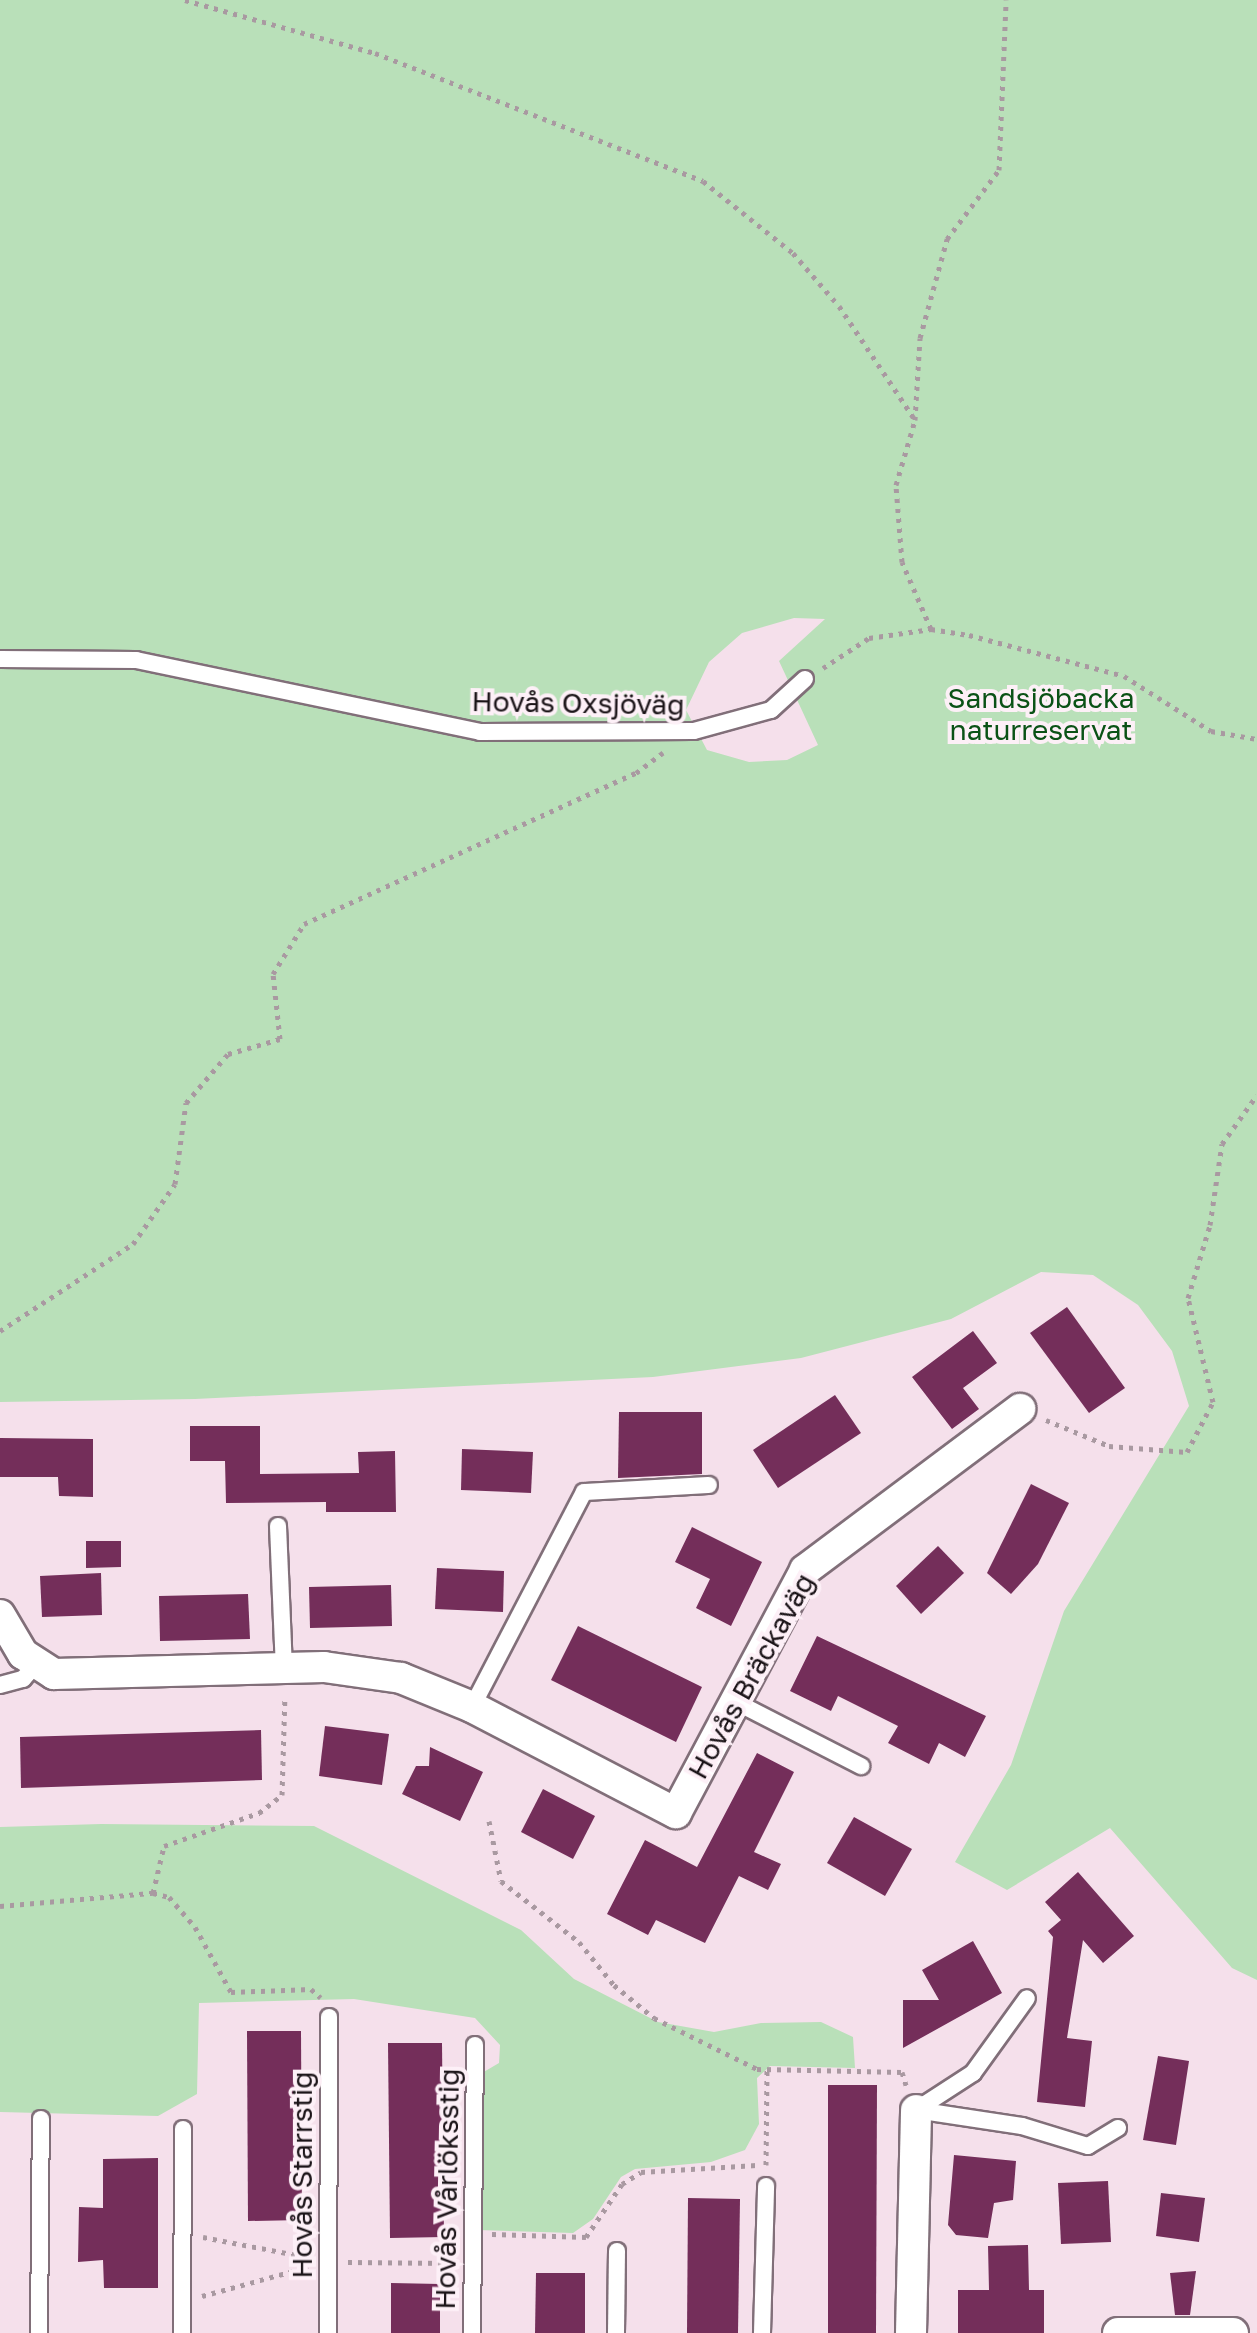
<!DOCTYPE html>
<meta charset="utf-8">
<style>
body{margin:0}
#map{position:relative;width:1257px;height:2333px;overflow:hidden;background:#f5e0eb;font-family:"Golos Text",sans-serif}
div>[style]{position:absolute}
.green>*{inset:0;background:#b9e0b9}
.building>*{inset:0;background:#742e5a}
.path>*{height:5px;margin-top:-2.5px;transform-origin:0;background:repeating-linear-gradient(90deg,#a999a1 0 4px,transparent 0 10px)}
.roads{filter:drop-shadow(2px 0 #816f79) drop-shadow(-2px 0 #816f79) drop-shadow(0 2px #816f79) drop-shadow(0 -2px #816f79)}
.lane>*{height:16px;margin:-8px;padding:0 8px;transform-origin:8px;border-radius:8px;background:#fff}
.street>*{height:30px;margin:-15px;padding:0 15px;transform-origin:15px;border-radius:15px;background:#fff}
span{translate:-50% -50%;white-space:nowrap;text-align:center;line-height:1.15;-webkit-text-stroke:8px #fdf0f7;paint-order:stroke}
.park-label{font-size:28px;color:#0a5216}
.street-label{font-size:28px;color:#1b1418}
</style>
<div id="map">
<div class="green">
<div style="clip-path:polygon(evenodd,0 0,1257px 0,1257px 1980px,1232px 1968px,1110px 1828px,1007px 1890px,955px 1862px,1011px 1765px,1064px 1611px,1189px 1406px,1172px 1351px,1138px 1305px,1093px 1275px,1041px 1272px,951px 1319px,801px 1358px,653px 1377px,195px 1399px,0 1402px,0 0,794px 618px,825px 619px,779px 661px,818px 745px,787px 760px,749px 762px,707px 750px,686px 710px,709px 662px,742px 633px,794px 618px)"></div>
<div style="clip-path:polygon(101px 1824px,314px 1826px,521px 1930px,574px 1979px,658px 2022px,714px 2032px,761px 2023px,821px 2022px,853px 2037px,855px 2068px,770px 2066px,757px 2078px,759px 2124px,745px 2150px,711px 2162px,635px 2169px,621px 2177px,593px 2219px,573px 2233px,478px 2230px,482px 2073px,499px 2063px,500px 2045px,475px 2018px,354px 1999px,199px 2003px,197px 2094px,158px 2116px,0 2112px,0 1827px)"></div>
</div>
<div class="building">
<div style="clip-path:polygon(1067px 1307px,1125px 1388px,1089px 1413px,1030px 1333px)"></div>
<div style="clip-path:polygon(973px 1331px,997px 1363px,963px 1388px,979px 1409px,952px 1429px,912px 1377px)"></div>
<div style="clip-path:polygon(835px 1395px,861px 1433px,778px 1488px,753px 1450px)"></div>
<div style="clip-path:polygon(619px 1412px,702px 1412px,702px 1474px,618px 1478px)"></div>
<div style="clip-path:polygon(190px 1426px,260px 1426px,260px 1474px,359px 1473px,358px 1452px,395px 1451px,396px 1512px,326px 1512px,326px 1502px,226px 1503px,225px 1461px,190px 1461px)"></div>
<div style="clip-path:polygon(0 1438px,93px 1439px,93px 1497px,59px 1496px,58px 1477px,0 1477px)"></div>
<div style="clip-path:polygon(462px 1449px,533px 1452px,531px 1493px,461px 1490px)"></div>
<div style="clip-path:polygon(1031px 1484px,1069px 1503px,1038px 1564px,1011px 1594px,987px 1573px)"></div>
<div style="clip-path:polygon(692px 1527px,762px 1562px,731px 1626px,696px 1608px,710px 1579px,675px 1562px)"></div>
<div style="clip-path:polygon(86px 1541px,121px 1541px,121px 1567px,86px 1568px)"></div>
<div style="clip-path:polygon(938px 1546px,964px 1573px,921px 1614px,896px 1586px)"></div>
<div style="clip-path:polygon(437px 1568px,504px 1571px,503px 1612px,435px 1609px)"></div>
<div style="clip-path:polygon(101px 1573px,102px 1615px,42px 1617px,40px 1576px)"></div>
<div style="clip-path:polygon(391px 1585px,392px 1626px,310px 1628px,309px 1587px)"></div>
<div style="clip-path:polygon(248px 1594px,250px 1639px,160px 1641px,159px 1596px)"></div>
<div style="clip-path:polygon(578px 1626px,702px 1687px,676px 1742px,551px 1680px)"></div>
<div style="clip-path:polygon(817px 1636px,986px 1716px,965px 1757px,939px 1743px,929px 1764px,888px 1743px,898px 1726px,838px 1696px,831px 1711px,790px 1691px)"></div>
<div style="clip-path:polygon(325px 1726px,389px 1734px,382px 1785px,319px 1776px)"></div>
<div style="clip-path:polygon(261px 1730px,262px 1780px,21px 1788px,20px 1737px)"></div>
<div style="clip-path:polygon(430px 1747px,483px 1772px,460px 1821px,402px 1794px,416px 1766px,429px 1766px)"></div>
<div style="clip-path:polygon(757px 1753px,794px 1772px,754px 1852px,781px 1864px,768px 1890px,739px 1876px,705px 1943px,656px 1920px,648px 1935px,607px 1914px,645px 1840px,697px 1867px)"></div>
<div style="clip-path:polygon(543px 1789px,595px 1816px,573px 1859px,521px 1832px)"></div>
<div style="clip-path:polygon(854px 1817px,912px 1849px,885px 1896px,827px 1863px)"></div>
<div style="clip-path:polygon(1078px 1872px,1134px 1936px,1103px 1963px,1083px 1940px,1067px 2038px,1092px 2041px,1085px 2107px,1037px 2102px,1053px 1937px,1048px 1931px,1061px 1920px,1045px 1902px)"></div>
<div style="clip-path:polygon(973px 1941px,1002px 1993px,903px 2048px,903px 2000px,939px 2000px,922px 1970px)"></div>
<div style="clip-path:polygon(247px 2031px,301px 2031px,302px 2220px,248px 2221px)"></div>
<div style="clip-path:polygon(388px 2043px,442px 2043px,444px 2237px,390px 2238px)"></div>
<div style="clip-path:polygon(1158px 2056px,1189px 2061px,1176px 2145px,1143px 2140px)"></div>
<div style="clip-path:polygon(828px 2085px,877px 2085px,876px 2333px,828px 2333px)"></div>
<div style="clip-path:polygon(954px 2155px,1016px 2161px,1013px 2200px,994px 2203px,988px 2238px,956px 2235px,948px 2225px)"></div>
<div style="clip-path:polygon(158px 2158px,158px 2288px,104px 2288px,103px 2260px,78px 2262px,79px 2207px,103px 2208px,103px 2159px)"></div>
<div style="clip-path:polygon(1108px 2181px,1111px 2242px,1061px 2244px,1058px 2183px)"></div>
<div style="clip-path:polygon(1161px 2193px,1205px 2198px,1199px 2242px,1156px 2236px)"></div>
<div style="clip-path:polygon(688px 2198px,740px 2199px,738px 2333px,687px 2333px)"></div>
<div style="clip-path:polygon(1028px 2245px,1029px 2290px,1044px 2290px,1044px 2333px,958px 2333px,958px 2290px,989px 2290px,988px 2246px)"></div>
<div style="clip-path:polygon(1196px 2271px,1190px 2315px,1175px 2315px,1170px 2273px)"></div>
<div style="clip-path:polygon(536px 2273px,585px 2273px,585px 2333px,535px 2333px)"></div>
<div style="clip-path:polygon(391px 2283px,440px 2284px,440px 2333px,391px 2333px)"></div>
</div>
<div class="path">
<div style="left:185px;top:0;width:197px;rotate:15.6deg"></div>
<div style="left:375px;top:53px;width:352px;rotate:21.3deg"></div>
<div style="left:703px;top:181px;width:115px;rotate:38.7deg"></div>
<div style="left:793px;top:253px;width:70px;rotate:49deg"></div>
<div style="left:839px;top:306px;width:137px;rotate:56.3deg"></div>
<div style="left:931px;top:629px;width:73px;rotate:-113.4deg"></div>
<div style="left:902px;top:562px;width:77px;rotate:-94.5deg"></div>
<div style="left:896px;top:485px;width:68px;rotate:-73.7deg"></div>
<div style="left:915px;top:420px;width:82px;rotate:-86.5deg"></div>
<div style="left:920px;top:338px;width:103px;rotate:-74.7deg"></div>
<div style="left:947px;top:239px;width:86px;rotate:-53deg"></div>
<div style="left:999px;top:170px;width:170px;rotate:-87.6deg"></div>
<div style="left:823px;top:668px;width:55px;rotate:-33.1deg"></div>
<div style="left:869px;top:638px;width:63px;rotate:-8.3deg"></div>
<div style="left:931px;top:629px;width:38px;rotate:9deg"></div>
<div style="left:969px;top:635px;width:160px;rotate:14.8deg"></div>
<div style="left:1124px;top:676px;width:103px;rotate:32.3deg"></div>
<div style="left:1211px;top:731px;width:47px;rotate:9.9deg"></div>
<div style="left:0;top:1331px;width:159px;rotate:-33.2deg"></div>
<div style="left:133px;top:1244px;width:73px;rotate:-55deg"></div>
<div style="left:175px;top:1184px;width:82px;rotate:-82.3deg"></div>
<div style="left:186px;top:1103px;width:65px;rotate:-49.4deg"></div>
<div style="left:228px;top:1054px;width:54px;rotate:-16.1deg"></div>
<div style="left:280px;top:1039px;width:65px;rotate:-96.1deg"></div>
<div style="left:273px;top:974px;width:59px;rotate:-58.2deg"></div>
<div style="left:304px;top:924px;width:365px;rotate:-24.5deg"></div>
<div style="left:636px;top:773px;width:34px;rotate:-37deg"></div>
<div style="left:1046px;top:1420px;width:68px;rotate:22.4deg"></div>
<div style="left:1109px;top:1446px;width:78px;rotate:4.4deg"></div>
<div style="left:1187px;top:1452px;width:56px;rotate:-62.5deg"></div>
<div style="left:1213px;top:1402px;width:107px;rotate:-103.5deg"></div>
<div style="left:1188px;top:1298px;width:76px;rotate:-73.2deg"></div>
<div style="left:1210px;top:1225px;width:82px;rotate:-81.6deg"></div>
<div style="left:1222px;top:1144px;width:60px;rotate:-54.5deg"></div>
<div style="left:489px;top:1821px;width:61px;rotate:78.7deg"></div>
<div style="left:501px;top:1881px;width:99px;rotate:38deg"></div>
<div style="left:579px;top:1942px;width:55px;rotate:50.9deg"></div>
<div style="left:614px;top:1985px;width:52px;rotate:39.5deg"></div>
<div style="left:654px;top:2018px;width:115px;rotate:26.3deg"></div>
<div style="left:757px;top:2069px;width:145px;rotate:1.2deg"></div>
<div style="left:902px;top:2072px;width:14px;rotate:73deg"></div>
<div style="left:153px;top:1893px;width:48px;rotate:-76.8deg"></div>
<div style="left:164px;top:1846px;width:101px;rotate:-19.2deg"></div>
<div style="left:259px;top:1813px;width:29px;rotate:-38deg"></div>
<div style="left:282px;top:1795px;width:99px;rotate:-88.3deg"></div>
<div style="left:0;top:1906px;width:154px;rotate:-4.9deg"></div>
<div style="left:153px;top:1893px;width:16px;rotate:14deg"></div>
<div style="left:169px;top:1897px;width:40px;rotate:49deg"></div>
<div style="left:195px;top:1927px;width:74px;rotate:61deg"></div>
<div style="left:231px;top:1992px;width:80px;rotate:-2.1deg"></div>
<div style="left:311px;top:1989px;width:13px;rotate:42deg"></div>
<div style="left:766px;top:2165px;width:95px;rotate:-89.4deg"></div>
<div style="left:492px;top:2234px;width:94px;rotate:1.8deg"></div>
<div style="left:586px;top:2237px;width:64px;rotate:-55.8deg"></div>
<div style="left:622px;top:2184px;width:22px;rotate:-32deg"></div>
<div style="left:641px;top:2172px;width:116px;rotate:-3.5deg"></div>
<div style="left:203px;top:2237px;width:106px;rotate:10.9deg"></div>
<div style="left:348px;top:2262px;width:102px;rotate:0.6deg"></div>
<div style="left:202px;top:2296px;width:110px;rotate:-15.3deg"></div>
</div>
<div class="roads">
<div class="lane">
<div style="left:0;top:659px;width:136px;rotate:0.4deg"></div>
<div style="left:136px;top:660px;width:351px;rotate:11.8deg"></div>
<div style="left:480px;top:732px;width:214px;rotate:-0.3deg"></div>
<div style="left:694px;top:731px;width:80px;rotate:-15.3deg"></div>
<div style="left:771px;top:710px;width:46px;rotate:-42.4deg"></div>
<div style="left:278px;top:1526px;width:141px;rotate:87.6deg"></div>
<div style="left:0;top:1685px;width:24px;rotate:-15deg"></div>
<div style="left:23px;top:1679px;width:18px;rotate:-49deg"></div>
<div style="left:734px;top:1701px;width:143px;rotate:27.1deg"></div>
<div style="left:472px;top:1707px;width:242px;rotate:-62.5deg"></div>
<div style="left:584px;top:1492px;width:125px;rotate:-3.2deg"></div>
<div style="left:916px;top:2110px;width:107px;rotate:8.6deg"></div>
<div style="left:1022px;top:2126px;width:69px;rotate:16.9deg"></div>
<div style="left:1088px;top:2146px;width:35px;rotate:-31deg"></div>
<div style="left:916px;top:2110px;width:68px;rotate:-33deg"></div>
<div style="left:973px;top:2073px;width:92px;rotate:-54.2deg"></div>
<div style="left:39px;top:2333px;width:214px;rotate:-89.5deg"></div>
<div style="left:182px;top:2333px;width:204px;rotate:-89.7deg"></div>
<div style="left:328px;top:2333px;width:316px;rotate:-89.8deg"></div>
<div style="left:472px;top:2333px;width:288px;rotate:-89.4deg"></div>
<div style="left:616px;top:2333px;width:82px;rotate:-89.3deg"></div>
<div style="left:762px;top:2333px;width:147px;rotate:-88.4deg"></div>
</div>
<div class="street">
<div style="left:0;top:1615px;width:45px;rotate:59.5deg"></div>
<div style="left:23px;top:1654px;width:37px;rotate:33deg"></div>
<div style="left:54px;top:1674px;width:270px;rotate:-1.5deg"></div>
<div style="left:324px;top:1667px;width:78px;rotate:8.1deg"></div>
<div style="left:401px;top:1678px;width:77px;rotate:22.2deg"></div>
<div style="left:472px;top:1707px;width:230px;rotate:27.5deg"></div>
<div style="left:676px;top:1813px;width:275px;rotate:-62deg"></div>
<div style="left:805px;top:1570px;width:269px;rotate:-36.8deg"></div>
<div style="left:911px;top:2333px;width:223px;rotate:-88.7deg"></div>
<div style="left:1118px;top:2333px;width:115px"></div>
</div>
</div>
<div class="park-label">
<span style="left:1041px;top:714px">Sandsjöbacka<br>naturreservat</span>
</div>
<div class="street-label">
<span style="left:578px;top:703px;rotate:1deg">Hovås Oxsjöväg</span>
<span style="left:751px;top:1676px;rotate:-61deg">Hovås Bräckaväg</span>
<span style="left:302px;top:2175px;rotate:-90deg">Hovås Starrstig</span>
<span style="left:447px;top:2189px;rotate:-89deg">Hovås Vårlöksstig</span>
</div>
</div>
